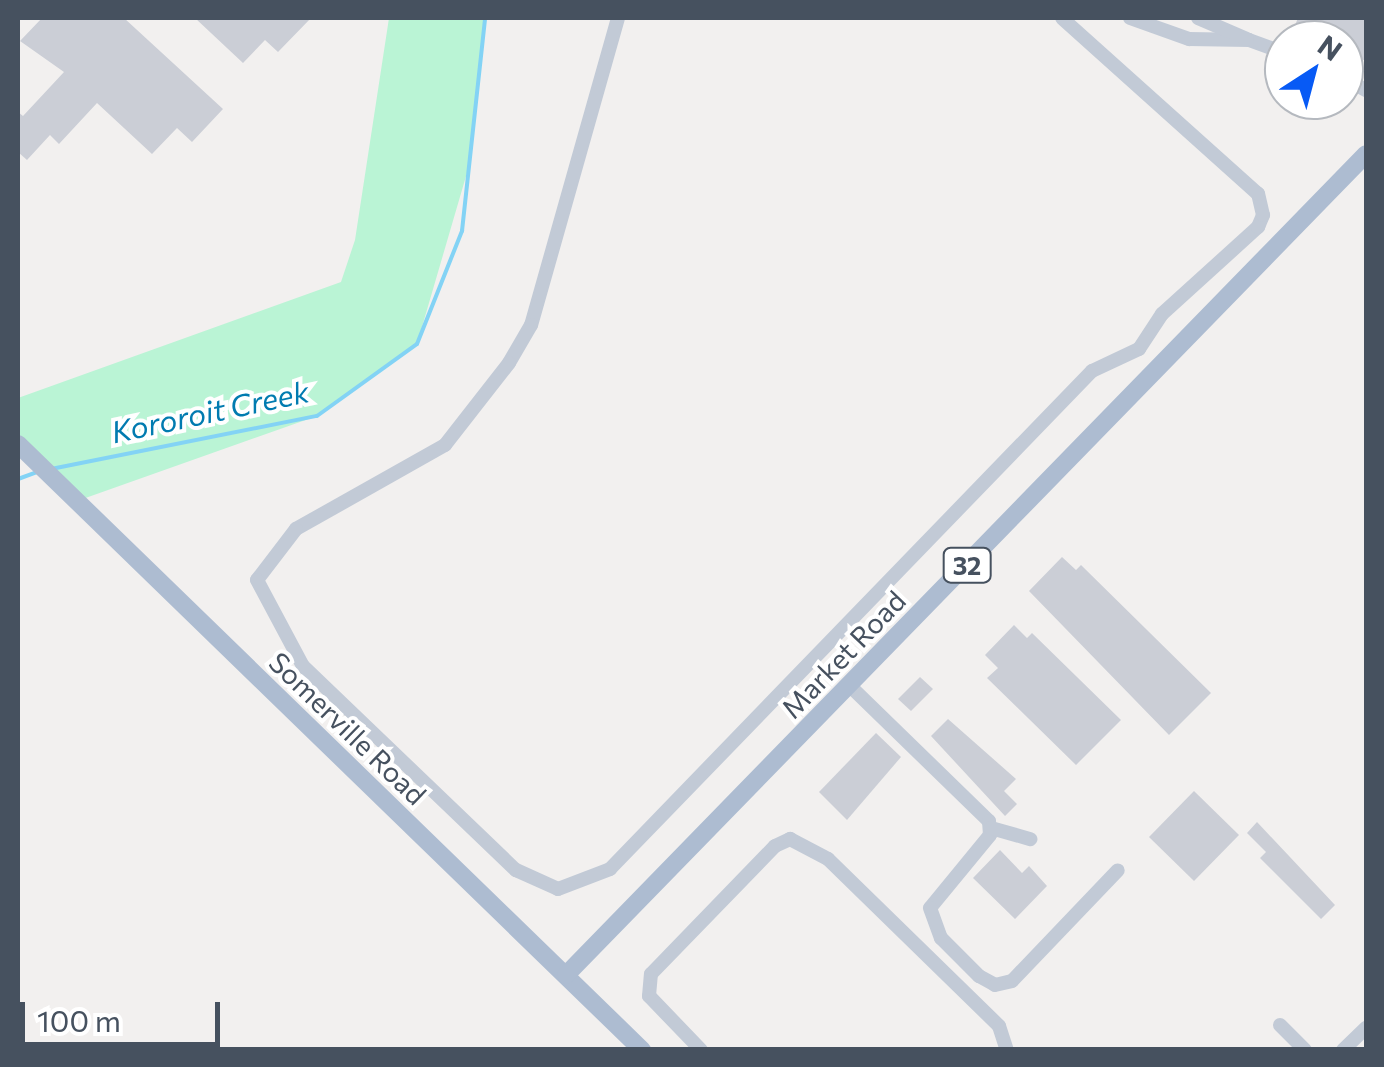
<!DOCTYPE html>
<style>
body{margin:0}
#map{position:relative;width:1384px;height:1067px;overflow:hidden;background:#f2f0ef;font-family:Commissioner,sans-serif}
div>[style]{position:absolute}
.green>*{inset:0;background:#baf4d5}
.stream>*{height:4px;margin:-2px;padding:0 2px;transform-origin:2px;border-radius:2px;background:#83d3f5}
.building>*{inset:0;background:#cbced6}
.minor>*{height:14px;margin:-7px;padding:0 7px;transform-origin:7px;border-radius:7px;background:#c2cad6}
.major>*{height:18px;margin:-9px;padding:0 9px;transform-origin:9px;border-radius:9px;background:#adbcd1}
span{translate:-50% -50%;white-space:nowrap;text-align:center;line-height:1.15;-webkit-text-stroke:8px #fff;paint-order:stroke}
.shield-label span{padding:2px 8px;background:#fff;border:2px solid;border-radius:8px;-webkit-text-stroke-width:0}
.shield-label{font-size:25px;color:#46515f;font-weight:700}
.street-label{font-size:28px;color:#46515f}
.water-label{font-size:30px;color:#017bb0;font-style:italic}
.frame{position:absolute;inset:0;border:20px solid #46515f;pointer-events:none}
.north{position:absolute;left:1264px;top:20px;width:100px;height:100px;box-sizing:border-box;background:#fff;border:2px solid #b5b9bf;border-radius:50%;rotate:36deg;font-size:28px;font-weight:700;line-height:40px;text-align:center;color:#46515f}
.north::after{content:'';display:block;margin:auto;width:35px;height:45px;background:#075af5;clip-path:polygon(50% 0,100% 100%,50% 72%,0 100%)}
.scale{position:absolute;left:20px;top:1002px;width:200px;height:45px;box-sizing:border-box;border:5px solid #46515f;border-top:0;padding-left:12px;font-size:30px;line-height:35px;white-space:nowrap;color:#46515f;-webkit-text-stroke:8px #fff;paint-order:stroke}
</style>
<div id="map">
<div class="green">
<div style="clip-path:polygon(389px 18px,484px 18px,469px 166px,417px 344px,317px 416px,77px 501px,18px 444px,18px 398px,341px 282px,355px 240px)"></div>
</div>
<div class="stream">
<div style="left:51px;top:469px;width:271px;rotate:-11.3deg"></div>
<div style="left:317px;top:416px;width:123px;rotate:-35.8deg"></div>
<div style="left:417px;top:344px;width:122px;rotate:-68.3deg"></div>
<div style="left:462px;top:231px;width:214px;rotate:-83.8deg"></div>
<div style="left:18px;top:479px;width:20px;rotate:-20deg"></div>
</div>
<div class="building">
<div style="clip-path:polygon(42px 18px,124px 18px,223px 109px,192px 142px,177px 128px,152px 154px,97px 103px,59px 144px,50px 135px,27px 160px,18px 152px,18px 112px,23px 116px,64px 72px,20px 41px)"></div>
<div style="clip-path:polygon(195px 18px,311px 18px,278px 52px,265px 40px,243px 63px)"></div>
<div style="clip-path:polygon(1298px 18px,1366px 18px,1366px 61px,1344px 52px,1344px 40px,1317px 40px,1293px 30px)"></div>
<div style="clip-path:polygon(1062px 557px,1076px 570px,1081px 565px,1211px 693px,1169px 735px,1029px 591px)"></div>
<div style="clip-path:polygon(1014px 625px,1027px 638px,1032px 633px,1121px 720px,1076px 765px,987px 678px,998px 668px,985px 655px)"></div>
<div style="clip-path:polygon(920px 677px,933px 689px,911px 711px,898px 699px)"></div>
<div style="clip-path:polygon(948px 719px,1016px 779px,1004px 791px,1017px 804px,1005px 816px,931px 736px)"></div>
<div style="clip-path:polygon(876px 733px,901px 757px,847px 820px,819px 792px)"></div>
<div style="clip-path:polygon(1194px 791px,1239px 835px,1194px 881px,1149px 837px)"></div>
<div style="clip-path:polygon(1257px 822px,1335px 905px,1321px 919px,1260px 858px,1266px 852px,1247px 833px)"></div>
<div style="clip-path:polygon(1000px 850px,1022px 873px,1029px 866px,1047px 886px,1015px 919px,973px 878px)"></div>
</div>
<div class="minor">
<div style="left:618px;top:18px;width:319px;rotate:105.8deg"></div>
<div style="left:531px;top:325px;width:44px;rotate:120.1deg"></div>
<div style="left:509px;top:363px;width:104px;rotate:128deg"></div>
<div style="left:445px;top:445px;width:171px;rotate:150.6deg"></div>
<div style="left:296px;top:529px;width:64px;rotate:127.4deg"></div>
<div style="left:257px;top:580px;width:98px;rotate:61.9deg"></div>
<div style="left:303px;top:666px;width:295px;rotate:43.8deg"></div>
<div style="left:516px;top:870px;width:46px;rotate:24.3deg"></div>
<div style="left:558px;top:889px;width:56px;rotate:-21deg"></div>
<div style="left:610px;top:869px;width:693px;rotate:-45.94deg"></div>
<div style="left:1092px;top:371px;width:52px;rotate:-25.1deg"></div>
<div style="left:1139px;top:349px;width:42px;rotate:-56.7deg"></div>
<div style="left:1162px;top:314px;width:130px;rotate:-42.2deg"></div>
<div style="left:1258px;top:227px;width:13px;rotate:-67deg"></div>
<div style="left:1263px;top:215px;width:22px;rotate:-103deg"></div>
<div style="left:1258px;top:194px;width:263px;rotate:-138.1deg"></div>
<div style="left:1130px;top:18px;width:63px;rotate:19.6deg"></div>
<div style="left:1189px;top:39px;width:60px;rotate:1deg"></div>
<div style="left:1249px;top:40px;width:37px;rotate:20deg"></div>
<div style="left:1198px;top:18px;width:53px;rotate:23.2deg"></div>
<div style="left:1344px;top:78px;width:25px;rotate:29deg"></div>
<div style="left:850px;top:686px;width:194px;rotate:44.2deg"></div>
<div style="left:989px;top:821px;width:14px;rotate:86deg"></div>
<div style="left:990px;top:835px;width:94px;rotate:129.4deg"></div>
<div style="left:930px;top:908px;width:32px;rotate:70deg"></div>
<div style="left:941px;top:938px;width:54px;rotate:45deg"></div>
<div style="left:979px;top:976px;width:18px;rotate:29deg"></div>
<div style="left:995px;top:985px;width:17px;rotate:-13deg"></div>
<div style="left:1012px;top:981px;width:153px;rotate:-46.3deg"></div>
<div style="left:991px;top:828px;width:41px;rotate:15.8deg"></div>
<div style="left:1280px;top:1025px;width:35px;rotate:45deg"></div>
<div style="left:701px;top:1050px;width:75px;rotate:-133.9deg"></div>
<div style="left:649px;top:996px;width:22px;rotate:-85deg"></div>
<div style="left:651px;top:974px;width:178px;rotate:-45.9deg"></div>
<div style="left:775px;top:846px;width:17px;rotate:-25deg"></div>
<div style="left:790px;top:839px;width:43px;rotate:27.8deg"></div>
<div style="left:828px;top:859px;width:239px;rotate:44.3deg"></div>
<div style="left:999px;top:1026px;width:25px;rotate:72deg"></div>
<div style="left:1343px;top:1050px;width:32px;rotate:-44deg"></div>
</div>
<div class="major">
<div style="left:18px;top:444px;width:870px;rotate:44.16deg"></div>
<div style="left:566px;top:975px;width:1146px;rotate:-45.74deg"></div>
</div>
<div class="shield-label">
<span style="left:967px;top:565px">32</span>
</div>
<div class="street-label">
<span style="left:843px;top:654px;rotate:-46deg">Market Road</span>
<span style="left:348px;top:728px;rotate:44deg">Somerville Road</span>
</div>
<div class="water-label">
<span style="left:210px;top:411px;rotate:-12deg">Kororoit Creek</span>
</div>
<div class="frame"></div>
<div class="north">N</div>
<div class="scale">100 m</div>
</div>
